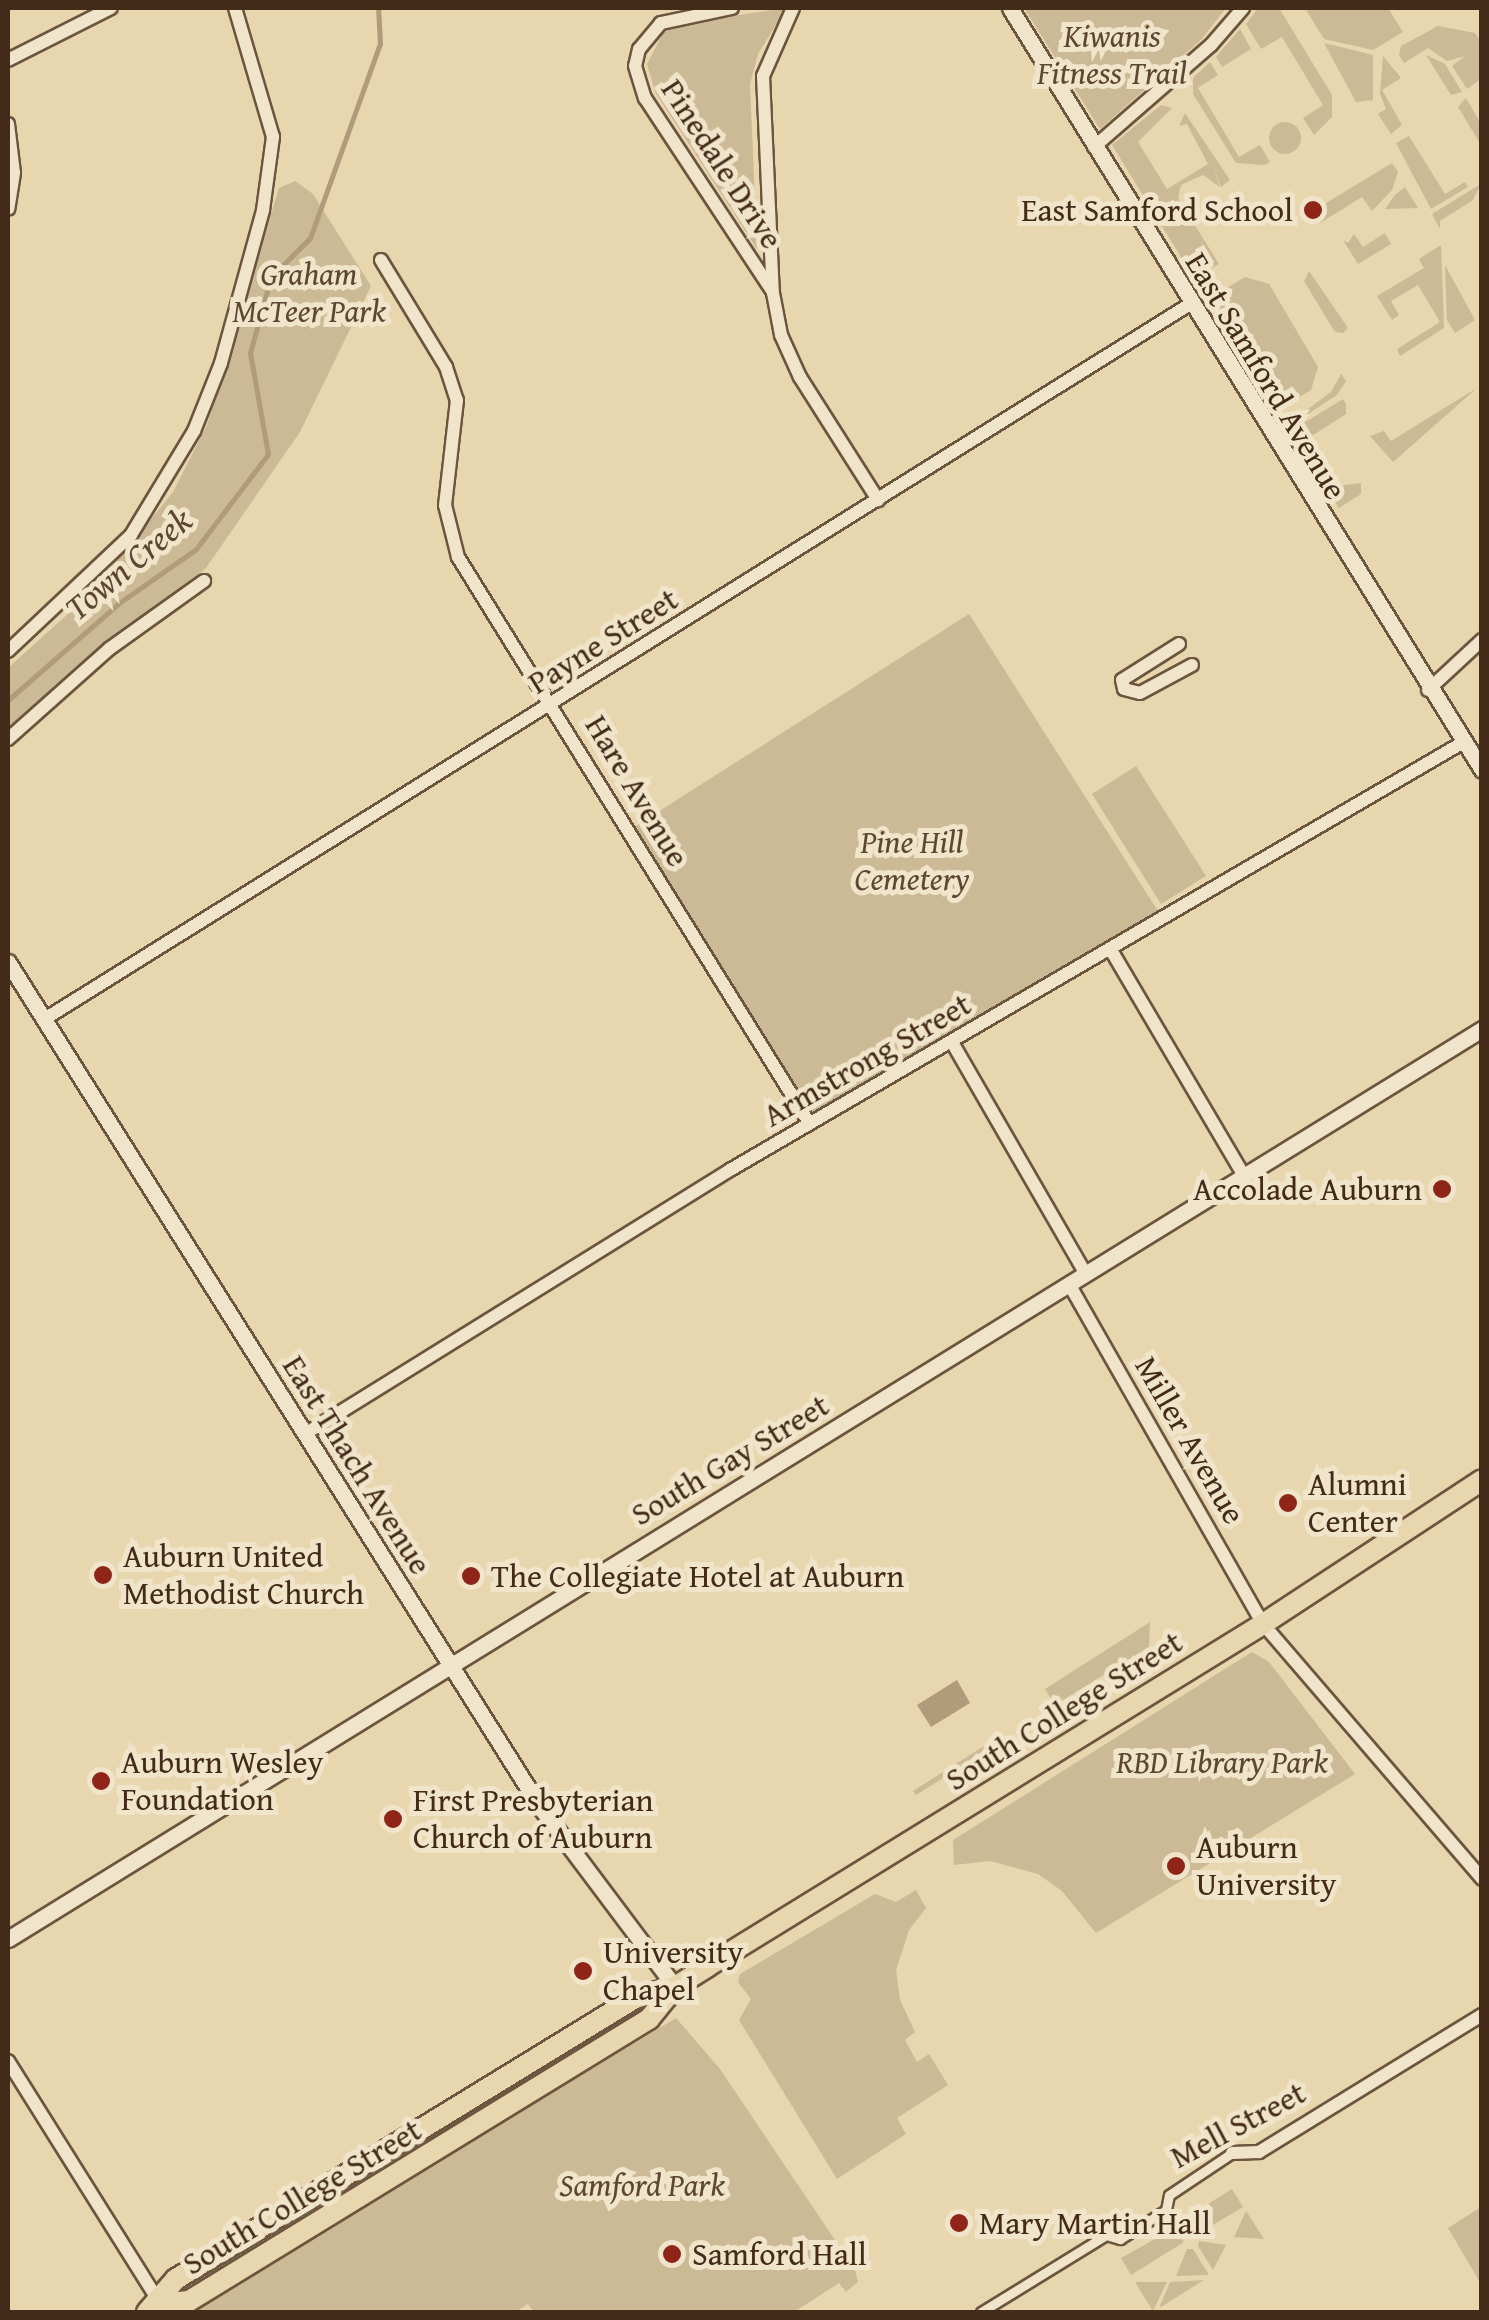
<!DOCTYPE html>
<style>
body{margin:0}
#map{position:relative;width:1489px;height:2320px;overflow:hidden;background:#e8d6ae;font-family:"Gentium Book Plus",serif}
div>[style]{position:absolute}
.green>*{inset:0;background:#ccb995}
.round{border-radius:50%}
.water>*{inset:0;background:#b09c7b}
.stream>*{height:5px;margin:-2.5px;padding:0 2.5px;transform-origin:2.5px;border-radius:2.5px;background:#b09c7b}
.roads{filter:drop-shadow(2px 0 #6c553e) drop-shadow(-2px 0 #6c553e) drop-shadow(0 2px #6c553e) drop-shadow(0 -2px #6c553e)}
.pedestrian>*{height:9px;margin:-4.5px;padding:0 4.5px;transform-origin:4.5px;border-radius:4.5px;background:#f0e4ca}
.minor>*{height:12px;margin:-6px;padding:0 6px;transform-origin:6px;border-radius:6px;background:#f0e4ca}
.tertiary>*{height:15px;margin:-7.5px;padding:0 7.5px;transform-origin:7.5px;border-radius:7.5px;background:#f0e4ca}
.primary>*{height:20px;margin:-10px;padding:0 10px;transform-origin:10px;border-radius:10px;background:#e8d6ae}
.dots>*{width:28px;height:28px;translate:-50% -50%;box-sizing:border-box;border:5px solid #f0e4ca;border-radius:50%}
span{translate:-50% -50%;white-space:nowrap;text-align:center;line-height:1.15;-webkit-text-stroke:10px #f0e4ca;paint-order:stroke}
.park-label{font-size:32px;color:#5e4732;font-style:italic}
.street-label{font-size:32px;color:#432a19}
.poi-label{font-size:32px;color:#432a19}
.right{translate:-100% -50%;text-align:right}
.left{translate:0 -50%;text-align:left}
.water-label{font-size:35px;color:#5e4632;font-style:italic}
.frame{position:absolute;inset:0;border:10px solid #432a19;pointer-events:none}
</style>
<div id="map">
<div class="green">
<div style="clip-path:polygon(786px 8px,758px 54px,750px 84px,757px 249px,655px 92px,647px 64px,663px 33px,680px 24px)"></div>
<div style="clip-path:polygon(1024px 8px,1226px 8px,1201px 40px,1100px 129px)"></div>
<div style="clip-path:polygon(1258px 8px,1279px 8px,1332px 95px,1332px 117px,1314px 135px,1303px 118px,1323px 105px,1282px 37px,1261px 49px,1246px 24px)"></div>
<div style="clip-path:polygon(1305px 8px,1388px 8px,1403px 32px,1373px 50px,1324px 39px)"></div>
<div style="clip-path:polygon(1438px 26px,1475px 33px,1481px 42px,1481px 79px,1467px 89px,1452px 66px,1465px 56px,1447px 61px,1428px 48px,1404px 63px,1399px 55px,1401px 46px)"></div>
<div style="clip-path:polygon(1240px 29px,1251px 49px,1222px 67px,1216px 57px)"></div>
<div style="clip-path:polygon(1324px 43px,1373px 55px,1373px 100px,1356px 102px)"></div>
<div style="clip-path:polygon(1426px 55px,1445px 64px,1462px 92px,1451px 95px)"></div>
<div style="clip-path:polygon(1383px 56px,1401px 78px,1382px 90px,1402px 125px,1391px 134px,1378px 114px,1386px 109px,1380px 94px)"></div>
<div style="clip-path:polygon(1210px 62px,1218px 75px,1198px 88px,1239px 157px,1260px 145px,1270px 162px,1264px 165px,1236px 163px,1193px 94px,1193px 78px)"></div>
<div style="clip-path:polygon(1466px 98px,1481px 124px,1481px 145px,1458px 107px)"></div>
<div style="clip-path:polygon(1161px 105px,1172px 108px,1138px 142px,1167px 189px,1208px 164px,1187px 124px,1179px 126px,1185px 113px,1230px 180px,1221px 187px,1212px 164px,1220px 187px,1203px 175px,1181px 185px,1178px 198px,1219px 264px,1201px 275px,1189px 270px,1112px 145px)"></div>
<div class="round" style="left:1269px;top:122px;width:32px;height:32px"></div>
<div style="clip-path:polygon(1409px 136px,1445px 194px,1465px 182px,1468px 187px,1431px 209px,1396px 143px)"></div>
<div style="clip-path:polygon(1392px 163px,1398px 172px,1392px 190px,1372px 211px,1362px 197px,1320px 223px,1313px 211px)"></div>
<div style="clip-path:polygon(295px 181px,313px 194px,371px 286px,300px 432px,206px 568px,107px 643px,8px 733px,8px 668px,89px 595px,173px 492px,207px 425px,279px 188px)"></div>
<div style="clip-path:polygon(1481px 184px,1473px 200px,1440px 221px,1440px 229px,1432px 214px)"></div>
<div style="clip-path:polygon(1405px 187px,1418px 208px,1385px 209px,1395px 195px)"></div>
<div style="clip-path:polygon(1385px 233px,1391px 244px,1358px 264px,1343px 240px,1348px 243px,1354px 234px,1363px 247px)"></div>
<div style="clip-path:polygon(1441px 245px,1444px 328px,1400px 356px,1397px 349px,1440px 322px,1418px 285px,1391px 301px,1399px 315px,1392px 320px,1377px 296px,1424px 268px,1419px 259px)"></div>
<div style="clip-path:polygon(1445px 265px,1475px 320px,1455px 333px,1447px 320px)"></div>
<div style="clip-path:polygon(1309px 271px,1348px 328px,1343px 333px,1335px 332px,1304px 281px)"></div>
<div style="clip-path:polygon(1245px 277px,1269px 284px,1318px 367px,1311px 390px,1275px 412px,1207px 300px)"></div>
<div style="clip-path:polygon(1341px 374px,1346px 381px,1337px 395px,1299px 420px,1302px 424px,1343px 399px,1346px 404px,1346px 414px,1304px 441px,1336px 486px,1361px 483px,1361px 494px,1339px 508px,1285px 426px,1331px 392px)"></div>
<div style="clip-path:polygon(1477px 388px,1393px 462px,1370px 436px,1384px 431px,1391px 441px)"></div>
<div style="clip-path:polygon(969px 614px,1163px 919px,810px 1124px,628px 831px)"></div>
<div style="clip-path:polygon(1136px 766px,1206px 876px,1161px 904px,1092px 794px)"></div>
<div style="clip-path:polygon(1150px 1622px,1149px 1647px,1055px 1705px,1045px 1689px)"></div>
<div style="clip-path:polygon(1252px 1652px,1269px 1662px,1355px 1774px,1096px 1933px,1062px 1891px,1038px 1874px,990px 1861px,954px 1865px,953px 1840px)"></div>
<div style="clip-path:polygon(997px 1738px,999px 1743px,916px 1795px,913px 1791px)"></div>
<div style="clip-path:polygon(916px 1890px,926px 1908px,909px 1930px,896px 1970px,900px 2000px,915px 2032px,905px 2040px,917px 2062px,929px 2054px,948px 2085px,897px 2118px,906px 2134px,837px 2179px,739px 2020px,751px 1999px,738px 1982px,740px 1974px,875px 1894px,896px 1902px)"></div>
<div style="clip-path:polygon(627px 2011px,629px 2014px,415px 2152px,415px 2144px)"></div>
<div style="clip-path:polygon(676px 2018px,720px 2069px,855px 2270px,858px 2282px,846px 2292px,839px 2283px,794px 2312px,534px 2312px,528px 2304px,515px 2312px,188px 2312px)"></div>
<div style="clip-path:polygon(408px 2148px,409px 2156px,195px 2289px,192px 2283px)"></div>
<div style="clip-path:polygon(1232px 2189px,1243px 2207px,1194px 2236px,1184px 2219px)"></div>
<div style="clip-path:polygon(1481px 2207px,1481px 2284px,1448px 2228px)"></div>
<div style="clip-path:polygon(1246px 2211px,1264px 2239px,1234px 2237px)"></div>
<div style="clip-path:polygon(1175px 2228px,1184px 2242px,1131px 2275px,1121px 2258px)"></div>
<div style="clip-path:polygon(1199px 2241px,1226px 2245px,1213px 2270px,1198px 2246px)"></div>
<div style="clip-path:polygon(1187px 2249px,1193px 2249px,1209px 2275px,1176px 2276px)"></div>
<div style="clip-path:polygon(1204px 2280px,1161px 2307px,1160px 2306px,1170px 2282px)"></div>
<div style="clip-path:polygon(1135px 2282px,1167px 2282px,1153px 2311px)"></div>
</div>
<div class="water">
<div style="clip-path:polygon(957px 1680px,970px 1703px,931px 1727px,917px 1705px)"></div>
</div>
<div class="stream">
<div style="left:8px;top:700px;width:147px;rotate:-41.1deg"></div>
<div style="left:119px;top:603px;width:94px;rotate:-35deg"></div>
<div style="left:196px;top:549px;width:119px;rotate:-52.8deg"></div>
<div style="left:268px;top:454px;width:103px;rotate:-100.1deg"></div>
<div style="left:250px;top:353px;width:79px;rotate:-74.6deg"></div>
<div style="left:271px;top:277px;width:55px;rotate:-45deg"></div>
<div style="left:310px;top:238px;width:206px;rotate:-70.2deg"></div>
<div style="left:380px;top:44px;width:36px;rotate:-93deg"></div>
</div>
<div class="roads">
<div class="pedestrian">
<div style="left:981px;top:2312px;width:147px;rotate:-31.6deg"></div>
<div style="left:1106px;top:2235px;width:15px;rotate:16deg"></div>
<div style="left:1120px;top:2239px;width:54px;rotate:-32.2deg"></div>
<div style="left:1166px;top:2210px;width:15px;rotate:-79deg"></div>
<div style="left:1169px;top:2195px;width:76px;rotate:-33.7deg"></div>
</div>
<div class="minor">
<div style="left:732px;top:8px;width:73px;rotate:168.1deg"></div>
<div style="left:661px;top:23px;width:34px;rotate:130deg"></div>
<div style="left:639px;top:49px;width:17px;rotate:103deg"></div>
<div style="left:635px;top:66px;width:34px;rotate:73deg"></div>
<div style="left:645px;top:98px;width:229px;rotate:56.6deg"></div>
<div style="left:793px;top:8px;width:74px;rotate:113.8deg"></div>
<div style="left:763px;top:76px;width:217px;rotate:87.4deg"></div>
<div style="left:773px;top:293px;width:43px;rotate:79.2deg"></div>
<div style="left:781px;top:335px;width:46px;rotate:65.7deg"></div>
<div style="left:800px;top:377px;width:146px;rotate:57.6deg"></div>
<div style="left:8px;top:60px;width:115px;rotate:-26.8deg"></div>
<div style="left:8px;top:124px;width:49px;rotate:83deg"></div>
<div style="left:14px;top:173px;width:36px;rotate:99deg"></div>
<div style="left:1094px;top:147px;width:155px;rotate:-41.1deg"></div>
<div style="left:1211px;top:45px;width:49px;rotate:-49.1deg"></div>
<div style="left:381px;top:260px;width:125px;rotate:58.7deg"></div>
<div style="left:446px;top:367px;width:35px;rotate:72deg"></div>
<div style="left:457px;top:400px;width:106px;rotate:96.5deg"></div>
<div style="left:445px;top:505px;width:54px;rotate:76deg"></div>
<div style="left:458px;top:557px;width:667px;rotate:58.17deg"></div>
<div style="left:1179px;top:644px;width:67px;rotate:147.7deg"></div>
<div style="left:1122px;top:680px;width:9px;rotate:77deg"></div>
<div style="left:1124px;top:689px;width:16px;rotate:14deg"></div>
<div style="left:1140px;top:693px;width:59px;rotate:-28.3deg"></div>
<div style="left:8px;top:651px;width:169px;rotate:-43.3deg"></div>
<div style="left:131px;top:535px;width:122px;rotate:-58.8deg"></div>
<div style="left:194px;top:431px;width:73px;rotate:-68.3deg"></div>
<div style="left:221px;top:363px;width:159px;rotate:-74.6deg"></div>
<div style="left:263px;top:210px;width:74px;rotate:-82.2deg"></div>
<div style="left:273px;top:137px;width:134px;rotate:-106.4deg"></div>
<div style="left:1428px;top:690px;width:74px;rotate:-42.8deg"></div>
<div style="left:8px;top:739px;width:135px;rotate:-41.7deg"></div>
<div style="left:109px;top:649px;width:117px;rotate:-35.6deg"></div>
<div style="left:1111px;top:950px;width:262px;rotate:59.5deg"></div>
<div style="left:43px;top:1020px;width:1352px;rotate:-31.97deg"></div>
<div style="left:953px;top:1044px;width:266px;rotate:60deg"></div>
<div style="left:1069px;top:1284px;width:391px;rotate:60.3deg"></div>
<div style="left:1263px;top:1624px;width:336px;rotate:49.3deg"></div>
<div style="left:305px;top:1434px;width:500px;rotate:-31.85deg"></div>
<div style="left:730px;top:1170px;width:847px;rotate:-30.26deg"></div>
<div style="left:8px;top:2061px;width:284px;rotate:57.9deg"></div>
<div style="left:1232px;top:2153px;width:27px;rotate:-2deg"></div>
<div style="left:1259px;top:2152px;width:262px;rotate:-31.6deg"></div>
</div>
<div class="tertiary">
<div style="left:1010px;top:8px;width:896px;rotate:58.22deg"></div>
<div style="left:8px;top:962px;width:999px;rotate:57.81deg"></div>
<div style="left:540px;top:1807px;width:225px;rotate:53.1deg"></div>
<div style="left:8px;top:1939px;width:1732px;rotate:-31.69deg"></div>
</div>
<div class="primary">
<div style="left:160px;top:2304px;width:29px;rotate:-6deg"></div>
<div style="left:189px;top:2301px;width:540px;rotate:-31.51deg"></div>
<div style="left:649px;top:2019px;width:41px;rotate:-50.9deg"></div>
<div style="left:675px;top:1987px;width:39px;rotate:-32deg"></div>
<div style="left:708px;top:1966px;width:652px;rotate:-31.64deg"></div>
<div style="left:1263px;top:1624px;width:262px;rotate:-33.3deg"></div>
<div style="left:147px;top:2312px;width:44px;rotate:-48.7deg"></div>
<div style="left:176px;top:2279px;width:538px;rotate:-31.47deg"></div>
<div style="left:635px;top:1998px;width:41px;rotate:-15.4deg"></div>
</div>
</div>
<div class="dots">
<div style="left:1313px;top:210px;background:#8f2418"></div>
<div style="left:1442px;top:1189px;background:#8f2418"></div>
<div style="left:1288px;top:1503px;background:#8f2418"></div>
<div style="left:103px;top:1575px;background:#8f2418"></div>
<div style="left:471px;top:1576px;background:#8f2418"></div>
<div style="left:101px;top:1781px;background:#8f2418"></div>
<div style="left:393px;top:1819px;background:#8f2418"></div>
<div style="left:1176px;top:1866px;background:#8f2418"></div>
<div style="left:583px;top:1971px;background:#8f2418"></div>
<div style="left:959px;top:2223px;background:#8f2418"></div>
<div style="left:672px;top:2254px;background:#8f2418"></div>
</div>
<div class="park-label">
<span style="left:1112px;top:55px">Kiwanis<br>Fitness Trail</span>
<span style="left:309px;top:293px">Graham<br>McTeer Park</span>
<span style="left:912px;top:861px">Pine Hill<br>Cemetery</span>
<span style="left:1222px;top:1762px">RBD Library Park</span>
<span style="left:642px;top:2185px">Samford Park</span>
</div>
<div class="street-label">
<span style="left:722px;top:164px;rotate:57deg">Pinedale Drive</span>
<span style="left:1266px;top:376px;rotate:59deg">East Samford Avenue</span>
<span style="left:603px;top:641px;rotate:-32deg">Payne Street</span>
<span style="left:637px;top:791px;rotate:59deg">Hare Avenue</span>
<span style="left:867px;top:1060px;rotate:-30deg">Armstrong Street</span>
<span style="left:1190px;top:1440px;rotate:60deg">Miller Avenue</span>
<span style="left:730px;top:1460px;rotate:-31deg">South Gay Street</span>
<span style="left:357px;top:1465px;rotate:58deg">East Thach Avenue</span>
<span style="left:1064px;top:1711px;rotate:-32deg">South College Street</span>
<span style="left:1238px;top:2125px;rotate:-28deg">Mell Street</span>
<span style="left:302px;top:2197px;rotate:-31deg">South College Street</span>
</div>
<div class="poi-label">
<span class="right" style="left:1293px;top:210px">East Samford School</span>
<span class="right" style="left:1422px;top:1189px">Accolade Auburn</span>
<span class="left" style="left:1308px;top:1503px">Alumni<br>Center</span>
<span class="left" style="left:123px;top:1575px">Auburn United<br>Methodist Church</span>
<span class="left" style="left:491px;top:1576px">The Collegiate Hotel at Auburn</span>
<span class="left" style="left:121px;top:1781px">Auburn Wesley<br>Foundation</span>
<span class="left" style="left:413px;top:1819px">First Presbyterian<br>Church of Auburn</span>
<span class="left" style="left:1196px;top:1866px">Auburn<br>University</span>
<span class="left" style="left:603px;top:1971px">University<br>Chapel</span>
<span class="left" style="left:979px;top:2223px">Mary Martin Hall</span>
<span class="left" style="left:692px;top:2254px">Samford Hall</span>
</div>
<div class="water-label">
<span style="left:128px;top:564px;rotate:-40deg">Town Creek</span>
</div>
<div class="frame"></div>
</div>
